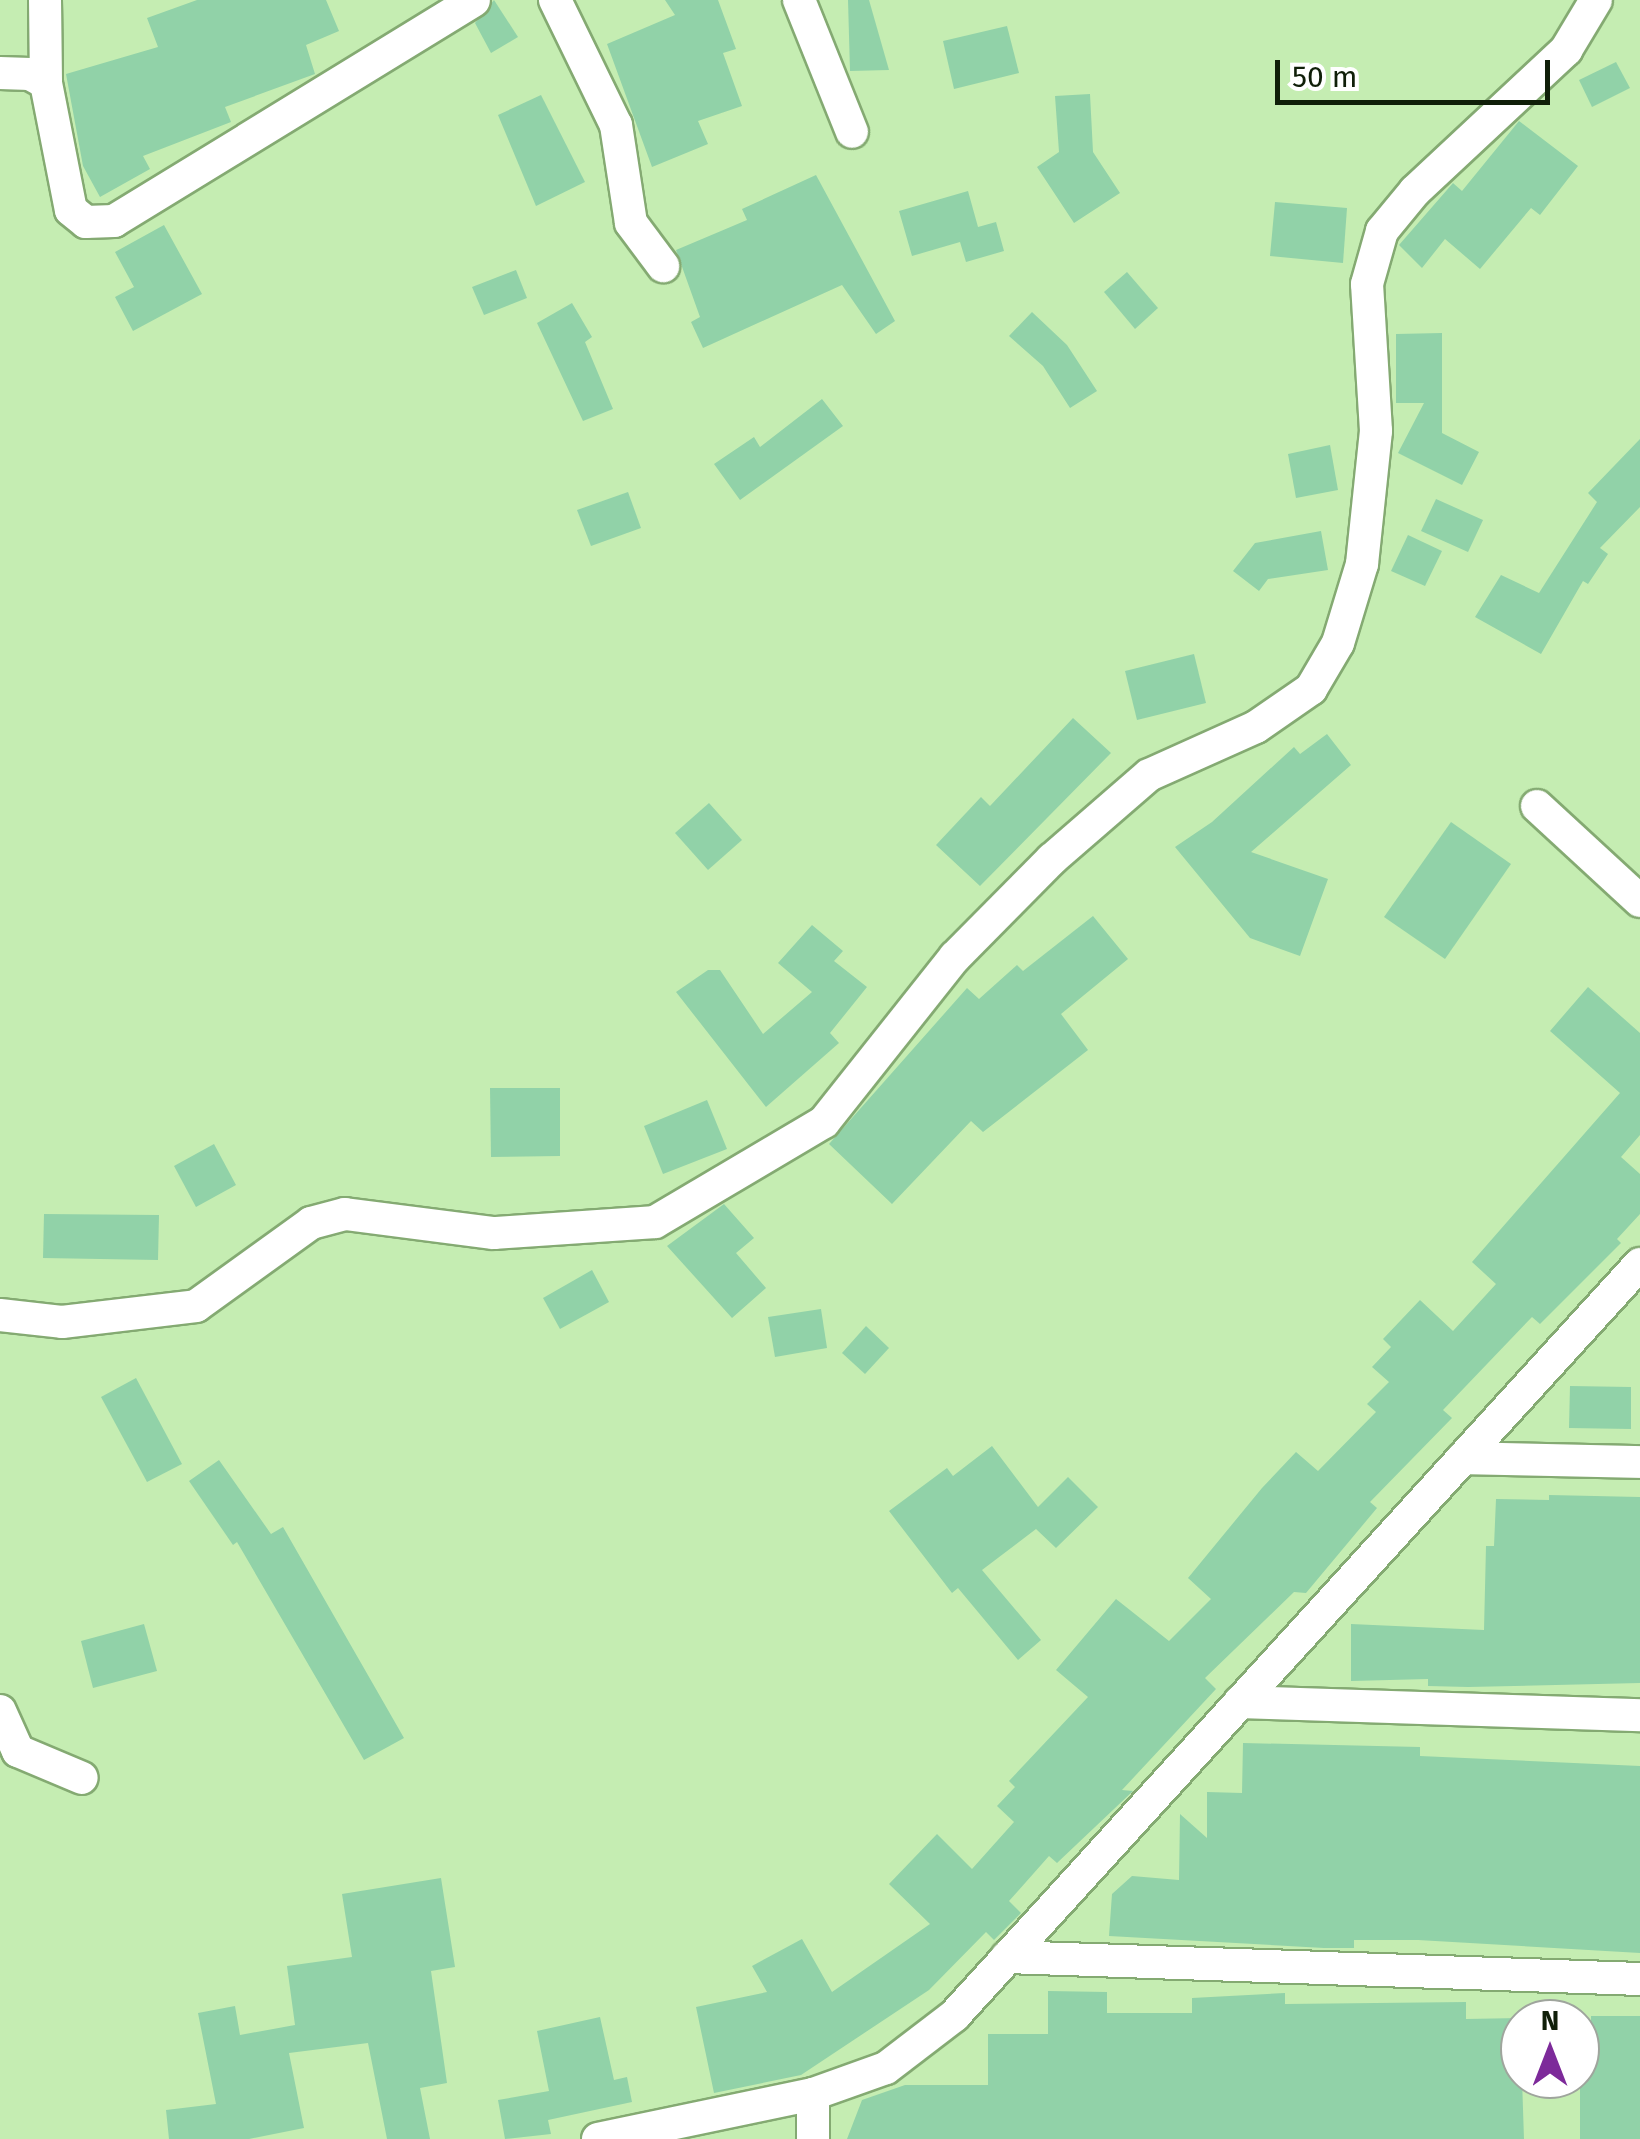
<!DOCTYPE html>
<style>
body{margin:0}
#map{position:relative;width:1640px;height:2139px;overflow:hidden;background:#c5edb2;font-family:"Fira Sans",sans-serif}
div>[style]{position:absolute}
.building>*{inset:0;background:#91d2a8}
.roads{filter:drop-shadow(2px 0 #84aa72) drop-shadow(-2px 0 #84aa72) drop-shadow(0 2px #84aa72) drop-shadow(0 -2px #84aa72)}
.minor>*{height:32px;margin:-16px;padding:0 16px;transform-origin:16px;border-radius:16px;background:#fff}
span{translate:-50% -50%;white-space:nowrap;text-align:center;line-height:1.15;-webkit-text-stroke:9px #fff;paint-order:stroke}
.north{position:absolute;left:1500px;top:1999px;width:100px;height:100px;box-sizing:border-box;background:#fff;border:2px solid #9fa59d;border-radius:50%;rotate:0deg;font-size:28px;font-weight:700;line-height:40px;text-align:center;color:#101f09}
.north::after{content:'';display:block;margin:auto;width:35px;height:45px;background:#7d2a9a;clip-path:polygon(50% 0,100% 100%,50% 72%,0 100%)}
.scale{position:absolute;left:1275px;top:60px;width:275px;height:45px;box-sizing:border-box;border:5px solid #101f09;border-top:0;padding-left:12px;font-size:30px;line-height:35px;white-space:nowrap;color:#101f09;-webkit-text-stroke:8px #fff;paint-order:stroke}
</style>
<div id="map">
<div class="building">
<div style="clip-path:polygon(197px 0,326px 0,339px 31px,306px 45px,315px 74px,225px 107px,231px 122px,143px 156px,150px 169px,100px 197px,83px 166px,66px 74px,158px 47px,147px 18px)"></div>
<div style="clip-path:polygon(494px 0,518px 37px,491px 53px,475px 23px)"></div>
<div style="clip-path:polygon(665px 0,718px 0,736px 49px,723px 53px,742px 106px,698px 121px,708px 144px,652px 167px,607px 44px,675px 15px)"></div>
<div style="clip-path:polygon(848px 0,869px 0,889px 70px,850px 71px)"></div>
<div style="clip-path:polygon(1007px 26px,1019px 73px,954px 89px,943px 41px)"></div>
<div style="clip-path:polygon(1616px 62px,1630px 88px,1592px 107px,1579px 80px)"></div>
<div style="clip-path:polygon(1090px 94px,1093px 152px,1120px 193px,1074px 223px,1037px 167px,1059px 152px,1055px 96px)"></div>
<div style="clip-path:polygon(541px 95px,585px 182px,536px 206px,498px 115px)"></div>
<div style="clip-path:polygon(1519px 121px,1578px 166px,1540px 215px,1531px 208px,1480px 269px,1445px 239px,1422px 268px,1399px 245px,1453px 183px,1462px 191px)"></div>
<div style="clip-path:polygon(816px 175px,895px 321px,876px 334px,842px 285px,703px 348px,691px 322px,700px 317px,676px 250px,747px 220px,742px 209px)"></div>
<div style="clip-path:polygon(968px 191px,978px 227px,996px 222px,1004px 251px,966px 262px,960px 242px,912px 256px,899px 211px)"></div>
<div style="clip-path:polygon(1275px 202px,1347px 208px,1343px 263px,1270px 256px)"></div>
<div style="clip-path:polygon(164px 225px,202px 294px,133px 331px,115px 297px,134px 287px,115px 252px)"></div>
<div style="clip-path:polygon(516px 270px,527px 298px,484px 315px,472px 287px)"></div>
<div style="clip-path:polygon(1127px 272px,1158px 308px,1135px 329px,1104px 292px)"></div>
<div style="clip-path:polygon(572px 303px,592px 337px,585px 342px,613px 409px,583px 421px,537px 323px)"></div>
<div style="clip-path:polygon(1032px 312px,1067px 345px,1097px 391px,1070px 408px,1043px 366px,1009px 336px)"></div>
<div style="clip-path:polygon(1442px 333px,1442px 433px,1479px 452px,1462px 485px,1398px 453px,1424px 403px,1396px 403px,1396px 334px)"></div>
<div style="clip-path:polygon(822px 399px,843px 426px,740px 500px,714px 464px,754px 437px,760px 447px)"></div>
<div style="clip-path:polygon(1640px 439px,1640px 507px,1600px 548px,1608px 554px,1588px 584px,1583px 581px,1541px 654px,1475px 617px,1501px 575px,1539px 593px,1597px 502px,1588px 493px)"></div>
<div style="clip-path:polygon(1330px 445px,1338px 490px,1296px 498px,1288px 454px)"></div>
<div style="clip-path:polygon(628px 492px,641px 528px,591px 546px,577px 510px)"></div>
<div style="clip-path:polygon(1436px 499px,1483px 520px,1468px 552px,1421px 531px)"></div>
<div style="clip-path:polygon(1321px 531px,1328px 570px,1268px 579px,1259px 591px,1233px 571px,1255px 543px)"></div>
<div style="clip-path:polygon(1408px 535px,1442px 551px,1425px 586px,1391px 571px)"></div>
<div style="clip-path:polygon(1194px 654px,1206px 703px,1137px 720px,1125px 671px)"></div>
<div style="clip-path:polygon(1073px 718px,1111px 753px,980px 886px,936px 845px,981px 797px,990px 806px)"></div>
<div style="clip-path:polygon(1327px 734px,1351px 765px,1251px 852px,1328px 879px,1300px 956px,1250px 938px,1175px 847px,1212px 822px,1294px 747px,1300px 754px)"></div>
<div style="clip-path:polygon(709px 803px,742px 840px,708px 870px,675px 833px)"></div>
<div style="clip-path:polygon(1451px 822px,1511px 864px,1445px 959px,1384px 917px)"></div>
<div style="clip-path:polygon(1093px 916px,1128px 959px,1061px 1014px,1088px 1050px,983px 1132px,971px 1121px,892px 1204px,829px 1144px,967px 988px,979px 999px,1017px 965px,1023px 971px)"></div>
<div style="clip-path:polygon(812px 925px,843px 951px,834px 961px,867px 987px,830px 1033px,839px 1043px,766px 1107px,676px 992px,708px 970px,720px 970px,763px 1034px,812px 992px,778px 963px)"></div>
<div style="clip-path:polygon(1588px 987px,1640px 1033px,1640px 1135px,1621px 1157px,1640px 1174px,1640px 1214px,1617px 1239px,1621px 1243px,1540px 1324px,1532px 1317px,1443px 1410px,1452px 1418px,1370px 1502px,1377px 1508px,1306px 1593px,1294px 1592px,1205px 1678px,1216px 1689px,1122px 1790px,1133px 1791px,1057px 1863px,1049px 1856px,1009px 1901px,1021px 1913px,994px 1940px,986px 1932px,929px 1990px,801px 2075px,714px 2093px,696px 2007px,767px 1992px,752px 1966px,802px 1939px,832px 1992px,930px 1924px,889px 1884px,937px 1834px,972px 1869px,1014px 1822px,997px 1806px,1015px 1787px,1009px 1781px,1088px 1697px,1056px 1670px,1116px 1599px,1169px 1641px,1211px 1599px,1188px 1578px,1262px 1488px,1296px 1452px,1318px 1471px,1376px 1412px,1367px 1404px,1389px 1382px,1372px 1367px,1391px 1347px,1383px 1339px,1420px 1300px,1453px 1331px,1496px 1284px,1472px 1262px,1620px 1093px,1550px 1031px)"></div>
<div style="clip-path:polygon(490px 1088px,560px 1088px,560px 1156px,491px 1157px)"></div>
<div style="clip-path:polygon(707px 1100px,727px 1149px,663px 1174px,644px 1126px)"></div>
<div style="clip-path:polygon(214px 1144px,236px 1185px,196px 1207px,174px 1166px)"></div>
<div style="clip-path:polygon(724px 1204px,754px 1238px,736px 1253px,766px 1288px,732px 1318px,667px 1246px)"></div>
<div style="clip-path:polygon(44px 1214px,159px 1215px,158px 1260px,43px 1258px)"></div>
<div style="clip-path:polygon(592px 1270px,609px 1302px,560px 1329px,543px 1298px)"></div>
<div style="clip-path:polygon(821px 1309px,827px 1348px,775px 1357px,768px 1317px)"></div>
<div style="clip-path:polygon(866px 1326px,889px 1348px,865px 1374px,842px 1353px)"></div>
<div style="clip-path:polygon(136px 1378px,182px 1464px,147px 1482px,101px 1397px)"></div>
<div style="clip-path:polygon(1570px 1386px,1631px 1387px,1631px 1429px,1569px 1428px)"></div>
<div style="clip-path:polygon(992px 1446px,1038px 1507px,1068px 1477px,1098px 1507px,1056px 1548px,1036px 1529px,982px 1570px,1041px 1640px,1018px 1660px,958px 1588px,952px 1593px,889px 1511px,947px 1468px,953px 1476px)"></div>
<div style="clip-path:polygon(219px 1460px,271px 1534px,283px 1527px,404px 1738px,364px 1760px,237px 1542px,233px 1545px,189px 1481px)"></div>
<div style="clip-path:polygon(1549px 1495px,1640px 1497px,1640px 1683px,1468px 1687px,1428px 1686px,1428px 1679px,1351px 1681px,1351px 1624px,1484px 1630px,1486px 1546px,1494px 1546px,1496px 1499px,1549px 1500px)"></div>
<div style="clip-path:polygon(144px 1624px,157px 1671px,93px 1688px,81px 1641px)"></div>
<div style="clip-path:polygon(1243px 1743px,1420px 1747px,1420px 1756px,1640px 1766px,1640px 1953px,1418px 1940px,1354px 1940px,1354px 1948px,1324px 1948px,1109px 1936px,1112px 1894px,1132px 1876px,1179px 1880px,1180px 1814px,1207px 1838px,1207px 1792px,1242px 1793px)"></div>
<div style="clip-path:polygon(441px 1878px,455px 1967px,431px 1971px,447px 2083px,420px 2088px,430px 2139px,387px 2139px,368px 2043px,289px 2053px,304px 2128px,249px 2139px,169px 2139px,166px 2110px,216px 2104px,198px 2013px,235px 2006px,240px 2035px,295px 2025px,287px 1966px,352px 1957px,342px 1894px)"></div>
<div style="clip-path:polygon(1048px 1991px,1107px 1992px,1107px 2013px,1192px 2013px,1192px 1998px,1285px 1993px,1285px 2004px,1466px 2002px,1466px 2019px,1520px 2018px,1524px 2139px,847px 2139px,862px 2100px,905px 2085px,988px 2085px,988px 2034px,1048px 2034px)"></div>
<div style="clip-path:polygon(1591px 2016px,1640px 2016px,1640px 2139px,1580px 2139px,1580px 2026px,1591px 2026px)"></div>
<div style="clip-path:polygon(600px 2017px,614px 2080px,627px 2077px,632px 2102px,548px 2120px,551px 2134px,505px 2139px,498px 2100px,549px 2091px,537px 2031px)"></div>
</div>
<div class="roads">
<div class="minor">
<div style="left:45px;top:0;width:83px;rotate:89.3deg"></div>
<div style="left:555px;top:0;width:139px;rotate:64deg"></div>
<div style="left:616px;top:125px;width:99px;rotate:81.3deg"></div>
<div style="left:631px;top:223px;width:54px;rotate:53.3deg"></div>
<div style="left:799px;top:0;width:142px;rotate:68.1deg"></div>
<div style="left:0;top:73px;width:30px;rotate:2deg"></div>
<div style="left:30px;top:74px;width:18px;rotate:29deg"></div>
<div style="left:46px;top:83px;width:129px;rotate:78.9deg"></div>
<div style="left:71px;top:210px;width:19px;rotate:39deg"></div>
<div style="left:86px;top:222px;width:28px;rotate:-2deg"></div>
<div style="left:114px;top:221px;width:422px;rotate:-31.5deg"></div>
<div style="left:1537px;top:806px;width:140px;rotate:42.7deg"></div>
<div style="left:0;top:1315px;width:62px;rotate:6.4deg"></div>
<div style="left:62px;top:1322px;width:135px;rotate:-6.8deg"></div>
<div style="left:196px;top:1306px;width:142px;rotate:-35.8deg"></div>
<div style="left:311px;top:1223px;width:35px;rotate:-15deg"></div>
<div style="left:345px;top:1214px;width:150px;rotate:7.3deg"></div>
<div style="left:494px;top:1233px;width:161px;rotate:-3.9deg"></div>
<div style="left:655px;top:1222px;width:196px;rotate:-30.6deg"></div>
<div style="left:824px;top:1122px;width:211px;rotate:-51.6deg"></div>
<div style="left:955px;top:957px;width:138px;rotate:-45.3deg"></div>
<div style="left:1052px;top:859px;width:128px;rotate:-40.9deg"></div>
<div style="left:1149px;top:775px;width:117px;rotate:-24.2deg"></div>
<div style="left:1256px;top:727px;width:67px;rotate:-34.6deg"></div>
<div style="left:1311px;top:689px;width:53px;rotate:-59.6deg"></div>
<div style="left:1338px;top:643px;width:83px;rotate:-73.1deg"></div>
<div style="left:1362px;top:564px;width:134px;rotate:-84deg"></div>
<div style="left:1376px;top:431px;width:147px;rotate:-93.5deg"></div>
<div style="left:1367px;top:284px;width:55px;rotate:-74.2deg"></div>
<div style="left:1382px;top:231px;width:52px;rotate:-50.5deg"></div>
<div style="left:1415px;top:191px;width:207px;rotate:-43deg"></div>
<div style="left:1566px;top:50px;width:58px;rotate:-59deg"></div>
<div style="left:1463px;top:1458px;width:177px;rotate:1.3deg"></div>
<div style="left:1240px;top:1702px;width:400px;rotate:1.9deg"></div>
<div style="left:0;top:1711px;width:44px;rotate:65.8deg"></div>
<div style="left:18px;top:1751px;width:69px;rotate:22.9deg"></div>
<div style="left:1007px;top:1957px;width:633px;rotate:1.99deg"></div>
<div style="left:598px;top:2139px;width:220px;rotate:-11.8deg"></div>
<div style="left:813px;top:2094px;width:77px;rotate:-19.6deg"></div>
<div style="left:886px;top:2068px;width:86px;rotate:-37.4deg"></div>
<div style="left:954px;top:2016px;width:1018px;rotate:-47.63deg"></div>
<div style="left:813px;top:2139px;width:45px;rotate:-90deg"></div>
</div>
</div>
<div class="north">N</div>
<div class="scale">50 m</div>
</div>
